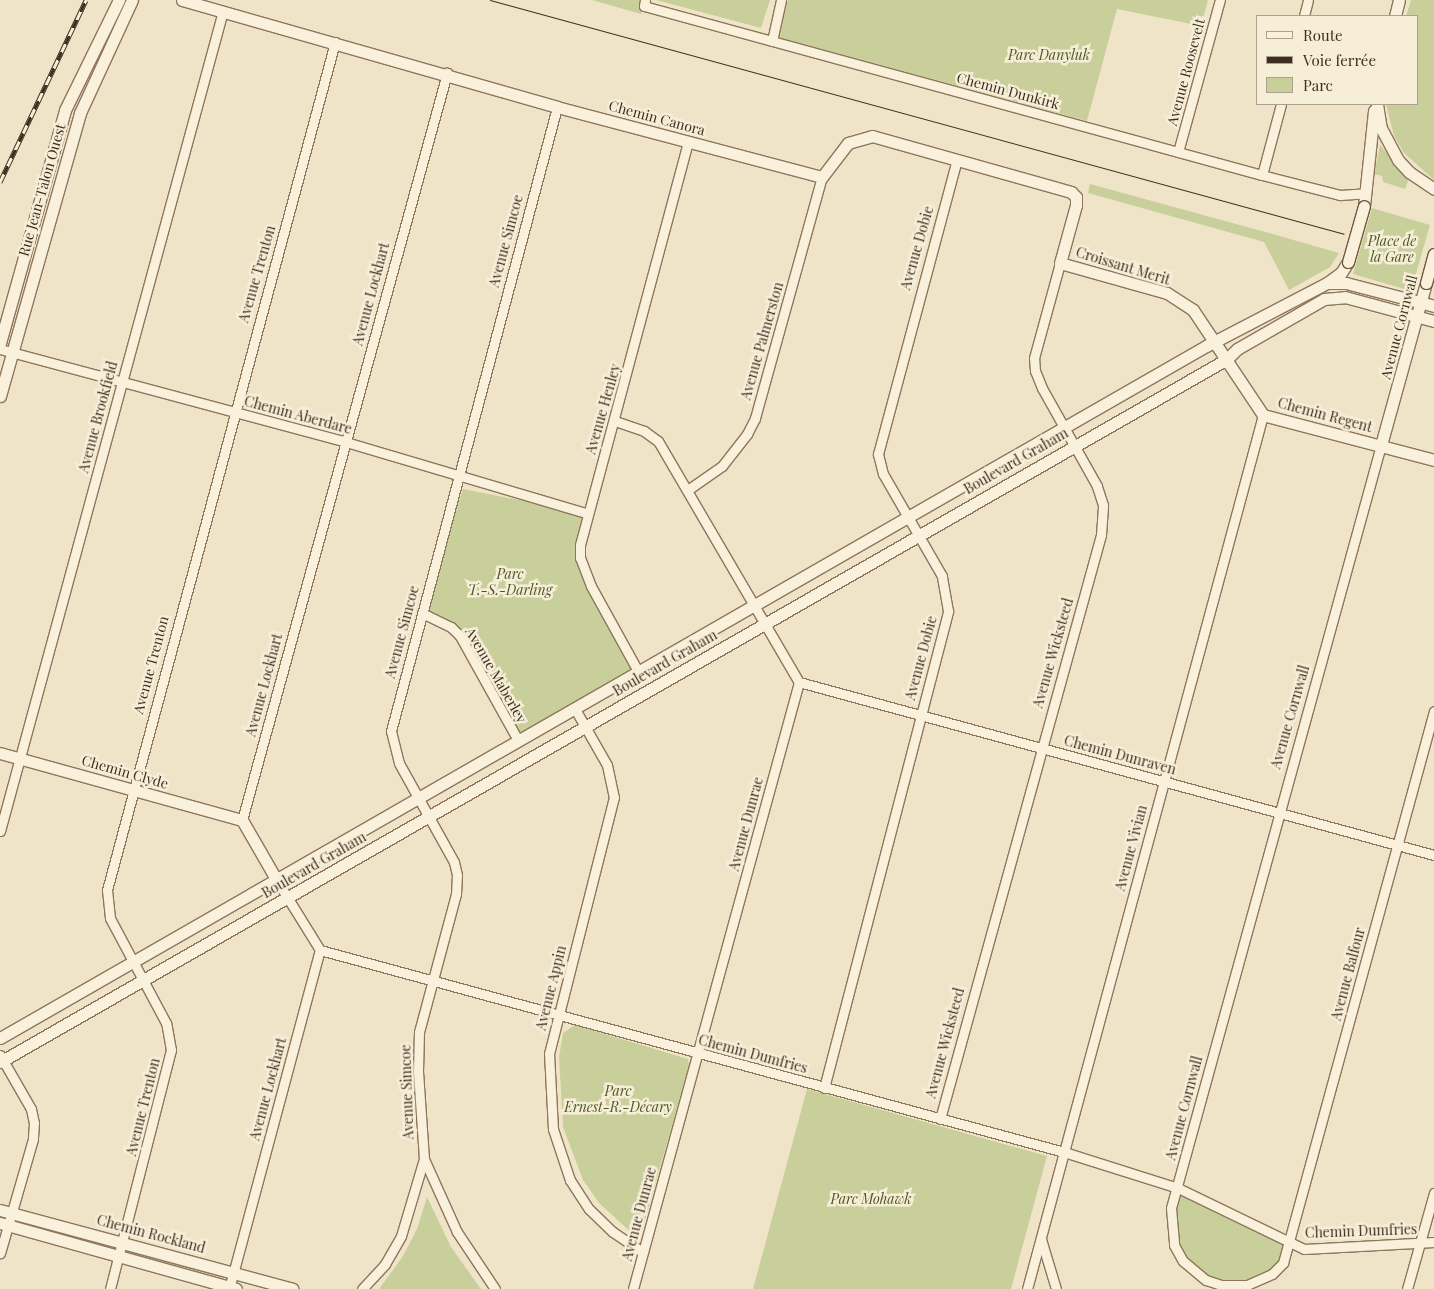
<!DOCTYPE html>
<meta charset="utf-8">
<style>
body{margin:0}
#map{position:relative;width:1434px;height:1289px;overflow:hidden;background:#f0e4c8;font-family:"Playfair Display",serif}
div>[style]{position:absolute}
.green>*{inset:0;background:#c9cf9b}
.roads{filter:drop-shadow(1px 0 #8d765c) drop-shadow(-1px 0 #8d765c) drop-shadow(0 1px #8d765c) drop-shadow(0 -1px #8d765c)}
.street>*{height:9px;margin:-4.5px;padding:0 4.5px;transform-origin:4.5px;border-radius:4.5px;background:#faf1dc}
.secondary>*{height:11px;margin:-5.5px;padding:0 5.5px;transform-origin:5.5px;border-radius:5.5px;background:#faf1dc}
.tram>*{height:1px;margin:-0.5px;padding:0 0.5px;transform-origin:0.5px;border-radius:0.5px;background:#3d2e20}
.rail>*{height:5px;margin-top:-2.5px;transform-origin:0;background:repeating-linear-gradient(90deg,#f7eed8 0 9px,#3d2e20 0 18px);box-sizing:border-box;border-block:1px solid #3d2e20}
.bridges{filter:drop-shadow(1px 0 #6f573f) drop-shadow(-1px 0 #6f573f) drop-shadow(0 1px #6f573f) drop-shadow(0 -1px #6f573f)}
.secondary-bridge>*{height:11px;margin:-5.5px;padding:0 5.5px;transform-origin:5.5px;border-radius:5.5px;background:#faf1dc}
span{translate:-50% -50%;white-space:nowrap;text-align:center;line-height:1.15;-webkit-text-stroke:5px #f7eed8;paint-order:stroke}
.park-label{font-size:14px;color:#4d5a26;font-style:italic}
.street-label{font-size:14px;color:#3d2e20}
.legend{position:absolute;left:1256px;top:15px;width:162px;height:90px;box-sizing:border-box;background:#f7eed8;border:1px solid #ada18e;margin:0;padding:6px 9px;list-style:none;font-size:15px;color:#3d2e20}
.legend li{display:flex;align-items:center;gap:10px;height:25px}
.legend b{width:25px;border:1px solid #ada18e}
</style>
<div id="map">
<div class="green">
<div style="clip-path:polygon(592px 0,645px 0,641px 14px)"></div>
<div style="clip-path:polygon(656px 0,770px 0,761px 28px)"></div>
<div style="clip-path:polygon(788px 0,1208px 0,1201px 26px,1117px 9px,1087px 121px,777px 37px)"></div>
<div style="clip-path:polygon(1411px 0,1434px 0,1434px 180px,1404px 153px,1394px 136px,1386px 104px,1418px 104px,1418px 16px,1406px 16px)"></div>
<div style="clip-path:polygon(1380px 145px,1409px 179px,1405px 189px,1383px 182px,1382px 176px,1374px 174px)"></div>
<div style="clip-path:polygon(1090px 184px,1269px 233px,1339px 253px,1330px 267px,1289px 290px,1264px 242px,1088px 193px)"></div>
<div style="clip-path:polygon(1372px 208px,1430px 225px,1411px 291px,1353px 274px)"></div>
<div style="clip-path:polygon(463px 489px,586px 513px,580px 558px,639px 673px,518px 740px,460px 636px,422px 613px)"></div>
<div style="clip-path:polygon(575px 1025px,688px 1059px,689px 1065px,642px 1231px,635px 1236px,599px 1203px,583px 1180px,563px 1127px,559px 1057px,563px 1033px)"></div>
<div style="clip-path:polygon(807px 1089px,1047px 1156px,1011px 1289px,753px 1289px)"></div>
<div style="clip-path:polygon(1178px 1188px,1290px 1244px,1283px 1263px,1260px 1280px,1221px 1285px,1183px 1261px,1171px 1225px)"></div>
<div style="clip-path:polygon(427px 1197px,451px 1247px,481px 1289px,379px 1289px,403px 1256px,417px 1229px)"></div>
<div style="clip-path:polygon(130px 1250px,223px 1275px,223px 1278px,129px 1254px)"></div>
</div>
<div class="roads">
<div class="street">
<div style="left:645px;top:0;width:6px;rotate:99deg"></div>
<div style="left:644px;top:6px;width:641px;rotate:15.29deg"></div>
<div style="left:1262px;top:175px;width:81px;rotate:14.4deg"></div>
<div style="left:1340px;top:195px;width:26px;rotate:-4deg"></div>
<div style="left:1304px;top:16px;width:16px;rotate:-76deg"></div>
<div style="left:772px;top:41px;width:42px;rotate:-77.6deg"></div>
<div style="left:1178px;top:152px;width:158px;rotate:-74.6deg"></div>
<div style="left:1262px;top:175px;width:73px;rotate:-75deg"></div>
<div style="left:0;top:349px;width:358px;rotate:15deg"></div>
<div style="left:346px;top:442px;width:250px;rotate:16.5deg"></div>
<div style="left:615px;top:421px;width:31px;rotate:19deg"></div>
<div style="left:644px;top:431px;width:17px;rotate:36deg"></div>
<div style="left:658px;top:441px;width:279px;rotate:59.7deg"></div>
<div style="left:799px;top:682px;width:629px;rotate:105.3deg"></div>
<div style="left:1381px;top:445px;width:791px;rotate:105.39deg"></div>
<div style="left:1171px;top:1208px;width:37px;rotate:85deg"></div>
<div style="left:1174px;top:1245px;width:18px;rotate:61deg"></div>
<div style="left:1183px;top:1261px;width:30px;rotate:40deg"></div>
<div style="left:1206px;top:1280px;width:16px;rotate:18deg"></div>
<div style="left:1221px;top:1285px;width:26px"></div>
<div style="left:1247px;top:1285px;width:27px;rotate:-24deg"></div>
<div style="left:1272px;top:1274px;width:16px;rotate:-45deg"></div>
<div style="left:1283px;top:1263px;width:572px;rotate:-74.7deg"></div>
<div style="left:689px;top:489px;width:40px;rotate:-34.9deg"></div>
<div style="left:722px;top:466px;width:41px;rotate:-52deg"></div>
<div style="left:747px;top:434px;width:18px;rotate:-63deg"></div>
<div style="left:755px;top:418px;width:250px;rotate:-74.5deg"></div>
<div style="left:422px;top:613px;width:32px;rotate:26deg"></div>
<div style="left:451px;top:627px;width:13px;rotate:45deg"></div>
<div style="left:460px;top:636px;width:119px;rotate:60.9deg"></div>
<div style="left:639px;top:673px;width:99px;rotate:-118.9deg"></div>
<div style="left:591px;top:586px;width:30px;rotate:-111deg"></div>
<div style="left:580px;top:558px;width:13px;rotate:-90deg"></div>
<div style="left:580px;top:545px;width:416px;rotate:-75deg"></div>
<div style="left:799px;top:682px;width:658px;rotate:15.24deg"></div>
<div style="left:575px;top:709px;width:64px;rotate:60.3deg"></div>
<div style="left:607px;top:765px;width:33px;rotate:78deg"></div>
<div style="left:614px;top:797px;width:264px;rotate:104.2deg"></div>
<div style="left:549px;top:1053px;width:76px;rotate:87deg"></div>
<div style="left:553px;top:1129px;width:54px;rotate:71.6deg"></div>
<div style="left:570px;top:1180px;width:35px;rotate:57deg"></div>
<div style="left:589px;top:1209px;width:33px;rotate:44deg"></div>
<div style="left:613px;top:1232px;width:36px;rotate:34deg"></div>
<div style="left:242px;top:820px;width:775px;rotate:-74.65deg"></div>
<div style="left:0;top:831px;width:850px;rotate:-74.79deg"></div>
<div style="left:320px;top:950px;width:771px;rotate:15.19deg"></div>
<div style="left:1064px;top:1152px;width:120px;rotate:17.5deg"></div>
<div style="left:1178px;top:1188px;width:140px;rotate:25.8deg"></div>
<div style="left:1304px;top:1249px;width:130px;rotate:-3.1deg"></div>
<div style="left:0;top:1055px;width:62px;rotate:60.1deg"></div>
<div style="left:31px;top:1109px;width:14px;rotate:78deg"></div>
<div style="left:34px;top:1123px;width:16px;rotate:94deg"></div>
<div style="left:33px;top:1139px;width:119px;rotate:106.1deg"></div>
<div style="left:824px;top:1088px;width:493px;rotate:-75.4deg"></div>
<div style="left:948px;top:611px;width:36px;rotate:-100deg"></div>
<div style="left:942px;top:576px;width:118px;rotate:-120deg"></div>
<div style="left:883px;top:474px;width:21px;rotate:-104deg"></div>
<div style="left:878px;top:454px;width:304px;rotate:-75deg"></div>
<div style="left:940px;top:1119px;width:606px;rotate:-74.59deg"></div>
<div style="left:1101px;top:535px;width:30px;rotate:-86deg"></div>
<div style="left:1103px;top:505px;width:20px;rotate:-108deg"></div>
<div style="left:1097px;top:486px;width:112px;rotate:-119.3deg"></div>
<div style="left:1042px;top:388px;width:18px;rotate:-112deg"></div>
<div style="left:1035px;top:371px;width:13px;rotate:-94deg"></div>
<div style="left:1034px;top:358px;width:98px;rotate:-74.7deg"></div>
<div style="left:1041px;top:1239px;width:52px;rotate:73.3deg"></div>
<div style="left:110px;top:1289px;width:247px;rotate:-75.7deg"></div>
<div style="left:171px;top:1050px;width:27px;rotate:-100deg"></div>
<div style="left:166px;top:1023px;width:119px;rotate:-118.1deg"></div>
<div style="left:110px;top:918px;width:28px;rotate:-96deg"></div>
<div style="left:107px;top:890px;width:878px;rotate:-74.95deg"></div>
<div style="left:229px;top:1289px;width:351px;rotate:-75deg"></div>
<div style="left:320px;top:950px;width:84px;rotate:-121.8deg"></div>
<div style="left:362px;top:1289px;width:34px;rotate:-47deg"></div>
<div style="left:385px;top:1264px;width:32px;rotate:-60deg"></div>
<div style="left:401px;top:1236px;width:80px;rotate:-73.4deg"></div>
<div style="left:495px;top:1289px;width:69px;rotate:-123.7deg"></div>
<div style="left:457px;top:1232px;width:80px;rotate:-114.3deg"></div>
<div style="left:424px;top:1159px;width:87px;rotate:-93.9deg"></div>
<div style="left:418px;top:1072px;width:40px;rotate:-88.6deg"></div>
<div style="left:419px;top:1032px;width:143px;rotate:-75deg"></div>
<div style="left:456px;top:894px;width:19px;rotate:-87deg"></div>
<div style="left:457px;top:875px;width:13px;rotate:-103deg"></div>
<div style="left:454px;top:862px;width:113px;rotate:-119.1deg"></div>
<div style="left:399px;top:763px;width:33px;rotate:-104deg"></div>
<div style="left:391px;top:731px;width:646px;rotate:-75.1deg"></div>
<div style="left:1027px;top:1289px;width:905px;rotate:-74.89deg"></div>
<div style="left:1407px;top:1289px;width:100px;rotate:-74.3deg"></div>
</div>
<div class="secondary">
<div style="left:182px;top:0;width:390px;rotate:15.9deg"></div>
<div style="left:557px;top:107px;width:274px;rotate:14.8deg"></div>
<div style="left:822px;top:177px;width:43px;rotate:-52.6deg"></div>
<div style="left:848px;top:143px;width:25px;rotate:-16deg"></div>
<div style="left:872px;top:136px;width:207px;rotate:15.7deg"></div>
<div style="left:1071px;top:192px;width:7px;rotate:45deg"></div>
<div style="left:1076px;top:197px;width:8px;rotate:90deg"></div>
<div style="left:1076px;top:205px;width:60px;rotate:105.4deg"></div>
<div style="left:1060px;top:263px;width:111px;rotate:15.7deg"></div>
<div style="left:1167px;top:293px;width:31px;rotate:33deg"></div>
<div style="left:1193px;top:310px;width:126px;rotate:56.3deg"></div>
<div style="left:1263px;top:415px;width:177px;rotate:14.7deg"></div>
<div style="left:1395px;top:16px;width:16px;rotate:-76deg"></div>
<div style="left:1377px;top:104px;width:24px;rotate:81deg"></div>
<div style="left:1381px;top:128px;width:36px;rotate:62deg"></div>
<div style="left:1398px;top:160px;width:16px;rotate:47deg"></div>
<div style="left:1409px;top:172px;width:30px;rotate:34deg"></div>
<div style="left:1364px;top:206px;width:96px;rotate:-84deg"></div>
<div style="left:1327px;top:283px;width:19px"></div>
<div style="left:1346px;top:283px;width:91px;rotate:14.6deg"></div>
<div style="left:0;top:343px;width:242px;rotate:-74.4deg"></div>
<div style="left:65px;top:110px;width:123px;rotate:-63.9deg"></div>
<div style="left:0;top:396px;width:294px;rotate:-74.2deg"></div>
<div style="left:80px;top:113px;width:124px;rotate:-65.3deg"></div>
<div style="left:1381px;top:445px;width:168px;rotate:-74.5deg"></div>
<div style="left:0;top:753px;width:251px;rotate:15.5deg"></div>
<div style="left:242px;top:820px;width:68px;rotate:60deg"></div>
<div style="left:0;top:1038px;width:1390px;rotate:-29.85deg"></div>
<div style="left:1206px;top:346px;width:136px;rotate:-27.5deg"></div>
<div style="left:1327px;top:283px;width:17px;rotate:-36deg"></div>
<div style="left:1341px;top:273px;width:13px;rotate:-58deg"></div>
<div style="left:0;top:1062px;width:1414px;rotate:-29.81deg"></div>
<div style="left:1227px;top:359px;width:14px;rotate:-45deg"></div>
<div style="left:1237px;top:349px;width:100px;rotate:-29.9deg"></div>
<div style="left:1324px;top:299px;width:21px;rotate:-5deg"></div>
<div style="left:1345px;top:297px;width:92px;rotate:15.1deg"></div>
<div style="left:0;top:1210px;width:303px;rotate:15.1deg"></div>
<div style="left:0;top:1223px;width:245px;rotate:15.6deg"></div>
</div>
</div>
<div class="tram">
<div style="left:490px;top:0;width:885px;rotate:15.32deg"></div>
</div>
<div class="rail">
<div style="left:0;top:182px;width:201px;rotate:-64.7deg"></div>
</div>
<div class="bridges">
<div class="secondary-bridge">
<div style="left:1348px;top:262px;width:58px;rotate:-74.1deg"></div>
<div style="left:1426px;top:283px;width:30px;rotate:-75deg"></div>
</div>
</div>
<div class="park-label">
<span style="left:1049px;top:55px">Parc Danyluk</span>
<span style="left:1392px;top:249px">Place de<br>la Gare</span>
<span style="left:510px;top:582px">Parc<br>T.-S.-Darling</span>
<span style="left:618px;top:1099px">Parc<br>Ernest-R.-Décary</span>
<span style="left:871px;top:1199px">Parc Mohawk</span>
</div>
<div class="street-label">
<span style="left:1186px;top:72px;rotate:-75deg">Avenue Roosevelt</span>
<span style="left:1008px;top:91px;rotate:15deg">Chemin Dunkirk</span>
<span style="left:657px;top:118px;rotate:15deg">Chemin Canora</span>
<span style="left:42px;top:190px;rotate:-74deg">Rue Jean-Talon Ouest</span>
<span style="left:506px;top:241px;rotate:-75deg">Avenue Simcoe</span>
<span style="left:917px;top:248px;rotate:-74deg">Avenue Dobie</span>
<span style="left:1123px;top:266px;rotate:17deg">Croissant Merit</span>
<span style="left:257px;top:274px;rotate:-74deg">Avenue Trenton</span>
<span style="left:371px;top:294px;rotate:-75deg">Avenue Lockhart</span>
<span style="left:1399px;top:327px;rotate:-75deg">Avenue Cornwall</span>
<span style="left:762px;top:341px;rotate:-74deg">Avenue Palmerston</span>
<span style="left:603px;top:409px;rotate:-74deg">Avenue Henley</span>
<span style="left:298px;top:415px;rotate:15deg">Chemin Aberdare</span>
<span style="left:1325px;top:415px;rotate:15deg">Chemin Regent</span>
<span style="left:98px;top:417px;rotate:-75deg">Avenue Brookfield</span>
<span style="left:1016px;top:461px;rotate:-30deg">Boulevard Graham</span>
<span style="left:402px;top:632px;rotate:-75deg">Avenue Simcoe</span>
<span style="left:1053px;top:653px;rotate:-74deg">Avenue Wicksteed</span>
<span style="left:921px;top:658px;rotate:-75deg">Avenue Dobie</span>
<span style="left:665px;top:663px;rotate:-30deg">Boulevard Graham</span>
<span style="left:151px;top:665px;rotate:-75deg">Avenue Trenton</span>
<span style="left:496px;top:675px;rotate:60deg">Avenue Maberley</span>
<span style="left:264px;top:685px;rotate:-75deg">Avenue Lockhart</span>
<span style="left:1290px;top:717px;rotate:-74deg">Avenue Cornwall</span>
<span style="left:1120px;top:755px;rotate:15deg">Chemin Dunraven</span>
<span style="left:125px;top:772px;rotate:16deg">Chemin Clyde</span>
<span style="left:746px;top:824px;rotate:-75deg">Avenue Dunrae</span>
<span style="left:1131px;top:848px;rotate:-75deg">Avenue Vivian</span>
<span style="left:314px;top:865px;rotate:-30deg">Boulevard Graham</span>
<span style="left:1348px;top:974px;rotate:-75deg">Avenue Balfour</span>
<span style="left:551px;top:988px;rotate:-76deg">Avenue Appin</span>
<span style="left:945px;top:1043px;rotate:-75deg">Avenue Wicksteed</span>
<span style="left:753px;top:1054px;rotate:15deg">Chemin Dumfries</span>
<span style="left:268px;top:1089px;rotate:-75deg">Avenue Lockhart</span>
<span style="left:407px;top:1092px;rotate:-92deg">Avenue Simcoe</span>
<span style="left:143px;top:1107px;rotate:-76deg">Avenue Trenton</span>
<span style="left:1184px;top:1108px;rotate:-75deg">Avenue Cornwall</span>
<span style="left:639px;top:1214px;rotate:-75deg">Avenue Dunrae</span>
<span style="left:1361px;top:1231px;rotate:-2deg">Chemin Dumfries</span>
<span style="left:151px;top:1234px;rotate:15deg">Chemin Rockland</span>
</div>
<ul class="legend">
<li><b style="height:6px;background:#faf1dc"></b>Route</li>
<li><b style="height:6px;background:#3d2e20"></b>Voie ferrée</li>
<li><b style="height:14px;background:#c9cf9b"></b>Parc</li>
</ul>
</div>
